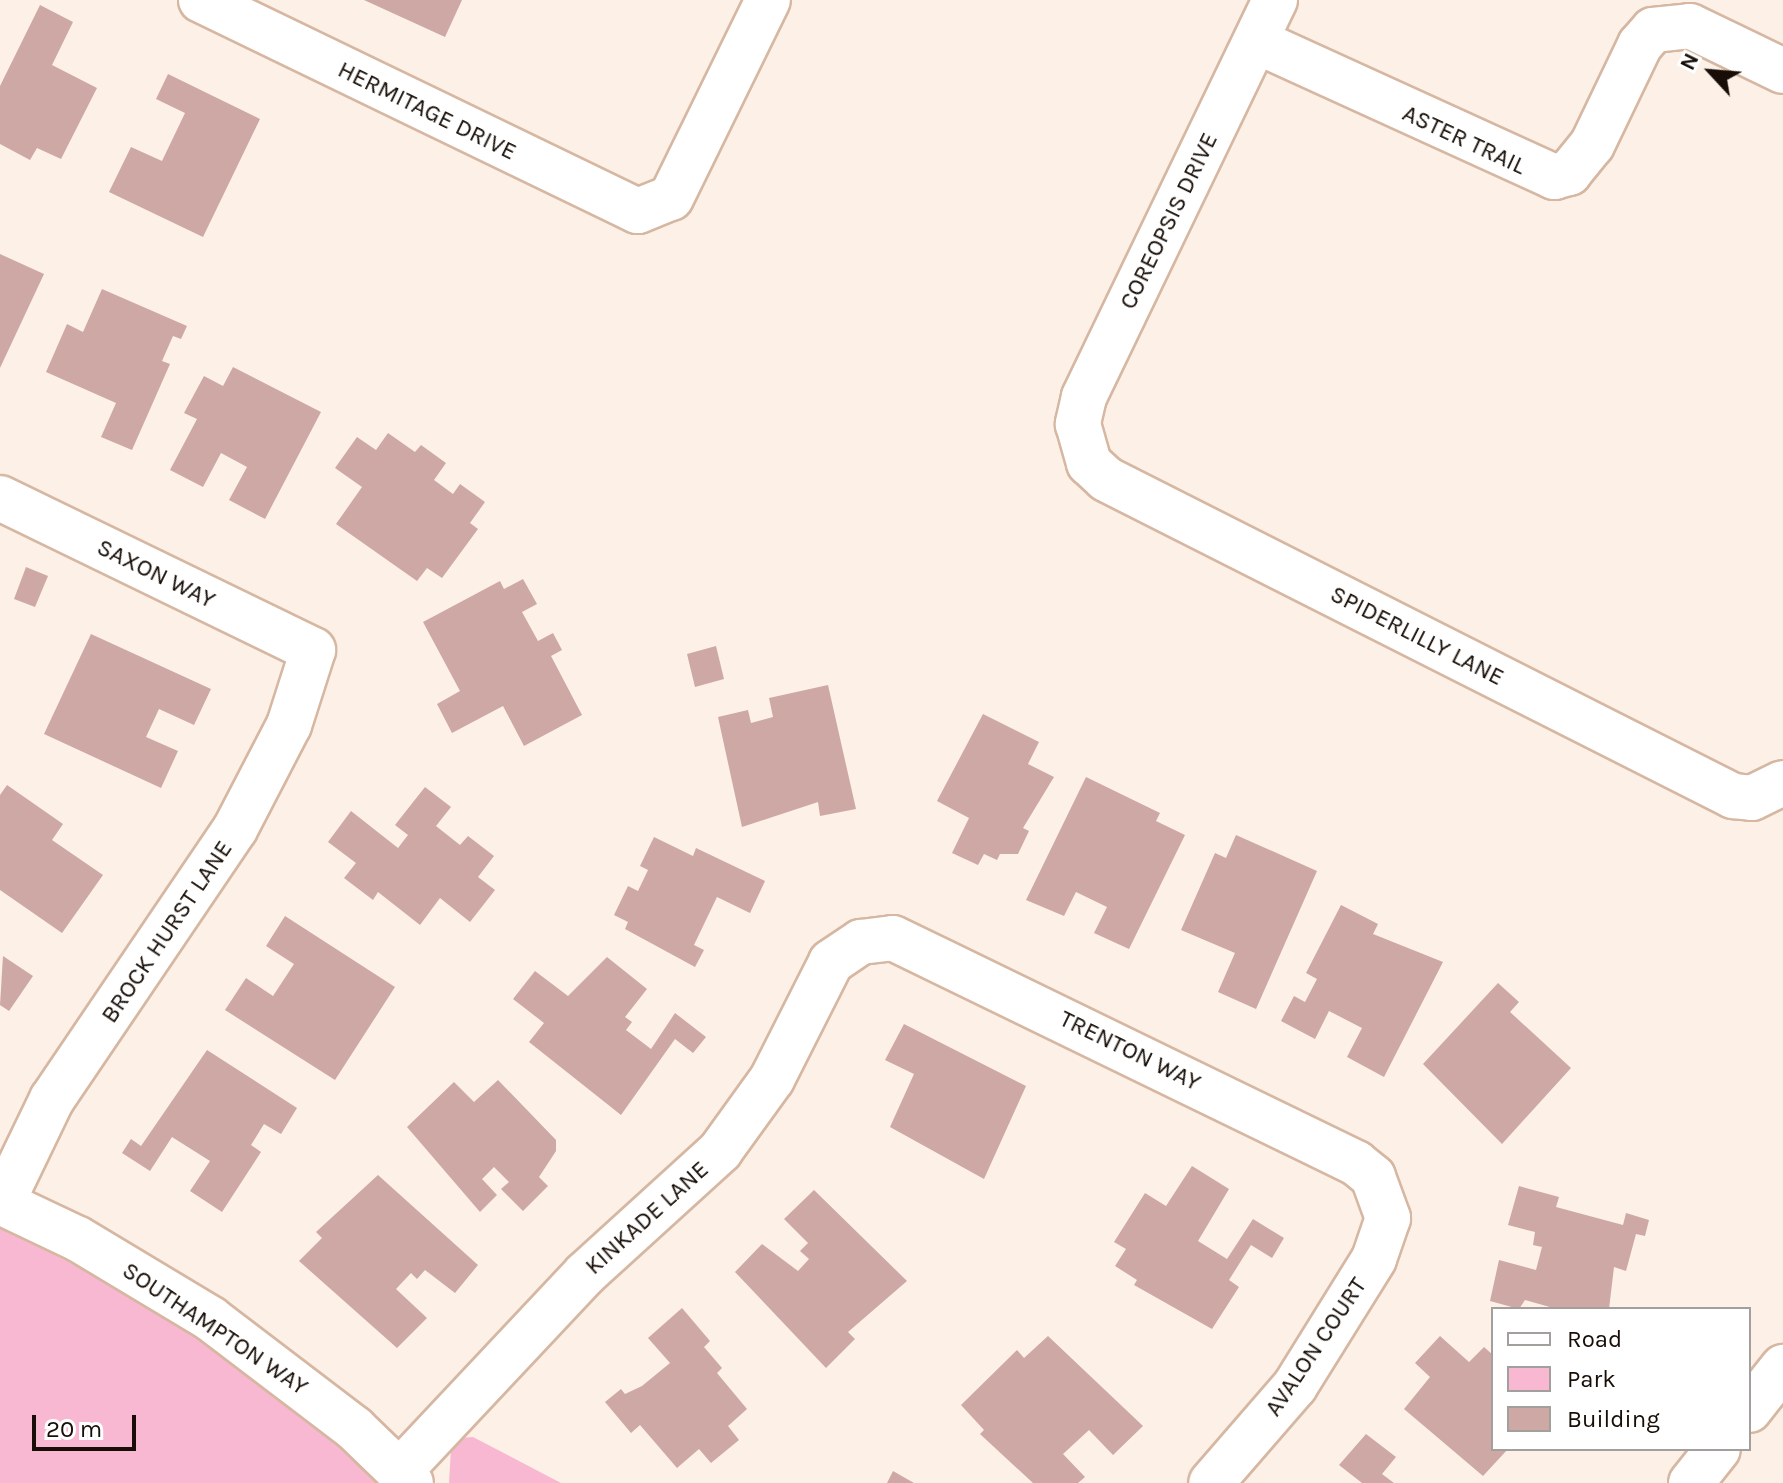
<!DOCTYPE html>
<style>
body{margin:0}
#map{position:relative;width:1783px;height:1483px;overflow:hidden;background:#fdf0e7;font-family:Karla,sans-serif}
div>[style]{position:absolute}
.green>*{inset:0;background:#f9b8d1}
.building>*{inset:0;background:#cea8a4}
.roads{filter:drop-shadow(2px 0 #d5b7a2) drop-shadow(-2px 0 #d5b7a2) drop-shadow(0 2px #d5b7a2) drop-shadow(0 -2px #d5b7a2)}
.minor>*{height:44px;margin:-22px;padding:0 22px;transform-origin:22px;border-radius:22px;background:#fff}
.major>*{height:44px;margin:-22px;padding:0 22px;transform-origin:22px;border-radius:22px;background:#fff}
span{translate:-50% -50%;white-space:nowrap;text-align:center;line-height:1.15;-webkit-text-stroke:8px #fff;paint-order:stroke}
.street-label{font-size:24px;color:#180e07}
.legend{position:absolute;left:1491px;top:1307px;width:260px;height:144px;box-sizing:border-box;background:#fff;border:2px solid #a39f9c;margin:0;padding:10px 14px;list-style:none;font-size:24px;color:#180e07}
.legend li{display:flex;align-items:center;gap:16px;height:40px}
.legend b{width:40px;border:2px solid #a39f9c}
.north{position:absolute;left:1671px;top:32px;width:80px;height:80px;-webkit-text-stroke:6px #fff;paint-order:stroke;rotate:296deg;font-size:22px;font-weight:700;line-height:32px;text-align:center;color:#180e07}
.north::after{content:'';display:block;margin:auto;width:28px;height:36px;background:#180e07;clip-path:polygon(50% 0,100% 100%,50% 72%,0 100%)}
.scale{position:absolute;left:32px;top:1415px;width:104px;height:36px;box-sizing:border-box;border:4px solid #180e07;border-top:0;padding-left:10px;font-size:24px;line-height:28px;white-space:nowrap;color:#180e07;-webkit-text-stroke:6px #fff;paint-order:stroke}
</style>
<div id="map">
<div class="green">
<div style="clip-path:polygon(0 1226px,181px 1321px,319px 1425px,383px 1483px,0 1483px)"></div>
<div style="clip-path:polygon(473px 1437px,561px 1483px,449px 1483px,451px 1449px,459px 1438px)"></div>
</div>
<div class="building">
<div style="clip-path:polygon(364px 0,462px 0,445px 37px)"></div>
<div style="clip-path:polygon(40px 5px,73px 22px,52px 65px,97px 88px,61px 159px,37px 148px,30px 160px,0 144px,0 86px)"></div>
<div style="clip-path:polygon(168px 74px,260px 119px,203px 237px,109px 192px,131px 147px,162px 161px,185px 113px,156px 99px)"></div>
<div style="clip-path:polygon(0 254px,44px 274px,0 368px)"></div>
<div style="clip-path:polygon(102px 289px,187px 326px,181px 339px,173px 336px,162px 361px,170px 364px,132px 450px,101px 437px,116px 403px,46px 372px,67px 324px,83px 332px)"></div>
<div style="clip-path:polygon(233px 367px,321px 412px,265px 519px,229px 500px,247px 467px,221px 453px,203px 487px,170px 470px,197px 419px,184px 413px,204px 376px,223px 386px)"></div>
<div style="clip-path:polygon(388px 433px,415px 452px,421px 445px,446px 463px,434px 480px,453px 494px,460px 484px,485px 502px,470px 523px,478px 529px,442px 578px,427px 568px,417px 581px,336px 524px,362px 487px,335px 468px,357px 437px,376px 450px)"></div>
<div style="clip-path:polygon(26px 567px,48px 576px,35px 607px,14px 599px)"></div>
<div style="clip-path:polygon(523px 579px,537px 604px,522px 612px,538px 641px,553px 633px,562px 650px,551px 656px,582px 715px,524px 746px,503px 706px,452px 733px,437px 704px,460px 691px,423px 622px,500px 581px,504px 589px)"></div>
<div style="clip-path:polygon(91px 634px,211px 689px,194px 725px,159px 709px,146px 737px,178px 751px,161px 788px,44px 734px)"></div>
<div style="clip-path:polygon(716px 646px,724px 679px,695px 687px,687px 654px)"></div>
<div style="clip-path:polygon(828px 685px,856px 809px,820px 816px,818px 802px,742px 827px,718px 717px,748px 710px,751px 723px,773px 717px,769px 698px)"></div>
<div style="clip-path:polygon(983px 714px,1039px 742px,1028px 764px,1054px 777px,1023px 828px,1029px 831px,1018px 854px,1000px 854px,997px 860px,984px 854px,978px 865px,952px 853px,969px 818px,937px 801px)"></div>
<div style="clip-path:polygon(1086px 777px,1160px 813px,1156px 821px,1185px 835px,1129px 949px,1094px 933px,1107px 907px,1076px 892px,1064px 916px,1026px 900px)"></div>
<div style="clip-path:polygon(7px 785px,63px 824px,52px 840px,103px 875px,62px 933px,0 890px,0 795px)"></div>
<div style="clip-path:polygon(425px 787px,451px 807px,436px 826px,460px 845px,468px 836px,494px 856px,478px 877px,495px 890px,470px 922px,440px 898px,420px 925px,378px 892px,373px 900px,344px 878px,356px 863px,328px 842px,351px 811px,398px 848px,408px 835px,395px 825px)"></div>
<div style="clip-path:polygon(1236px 835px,1317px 871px,1256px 1009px,1218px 992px,1235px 953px,1181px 930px,1215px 853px,1226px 858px)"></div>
<div style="clip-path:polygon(654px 837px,693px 856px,696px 848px,765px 881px,750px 913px,717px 897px,694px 945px,704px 950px,695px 967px,625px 929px,628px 922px,614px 915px,628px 886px,638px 891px,648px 870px,640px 866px)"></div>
<div style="clip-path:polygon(1341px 905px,1378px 924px,1373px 934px,1443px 962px,1384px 1077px,1347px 1057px,1362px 1028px,1329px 1011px,1315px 1039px,1281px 1021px,1294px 996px,1305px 1002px,1317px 979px,1306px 973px)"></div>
<div style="clip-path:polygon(285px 916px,395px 987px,335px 1080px,225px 1010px,246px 978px,273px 996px,294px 964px,266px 946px)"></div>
<div style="clip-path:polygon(3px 956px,33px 976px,9px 1011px,0 1005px)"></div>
<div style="clip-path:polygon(607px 957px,647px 989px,625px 1017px,632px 1022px,626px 1030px,651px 1049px,675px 1013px,706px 1037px,693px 1053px,675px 1039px,621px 1115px,529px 1042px,544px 1023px,513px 999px,535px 971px,568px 996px)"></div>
<div style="clip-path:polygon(1498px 983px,1519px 1002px,1510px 1012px,1571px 1068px,1502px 1144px,1423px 1064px)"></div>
<div style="clip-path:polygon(904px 1024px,1026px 1086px,984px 1179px,890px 1127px,914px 1074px,885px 1060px)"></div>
<div style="clip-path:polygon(207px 1050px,297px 1108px,281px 1134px,264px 1124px,251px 1145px,261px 1152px,222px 1212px,190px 1191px,210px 1161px,172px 1137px,150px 1171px,122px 1153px,131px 1139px,141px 1146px)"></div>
<div style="clip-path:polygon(498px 1080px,556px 1140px,556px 1151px,539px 1177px,548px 1186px,523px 1211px,501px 1189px,509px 1182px,494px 1167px,482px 1179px,497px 1195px,480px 1212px,407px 1127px,454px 1082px,474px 1102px)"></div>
<div style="clip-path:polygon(1192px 1166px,1229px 1189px,1198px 1241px,1227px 1259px,1253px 1219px,1284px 1238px,1272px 1258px,1251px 1245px,1229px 1280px,1239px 1287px,1212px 1329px,1134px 1285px,1137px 1280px,1115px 1266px,1126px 1249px,1114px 1242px,1145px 1193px,1166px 1206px)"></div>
<div style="clip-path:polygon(378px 1175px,478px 1265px,455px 1293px,425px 1270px,417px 1279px,411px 1273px,396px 1289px,427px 1318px,397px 1348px,299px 1261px,322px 1238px,316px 1232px)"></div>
<div style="clip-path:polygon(1519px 1186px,1559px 1197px,1556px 1207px,1623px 1225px,1626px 1213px,1649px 1220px,1645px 1236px,1636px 1234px,1626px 1271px,1614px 1267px,1609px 1309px,1557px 1309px,1525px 1300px,1519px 1309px,1490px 1301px,1499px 1260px,1536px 1270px,1542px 1247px,1533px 1245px,1535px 1232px,1508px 1225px)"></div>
<div style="clip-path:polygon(814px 1190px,907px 1281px,848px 1332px,855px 1339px,826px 1368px,735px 1272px,762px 1244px,798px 1271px,809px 1259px,800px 1251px,808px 1243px,784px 1219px)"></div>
<div style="clip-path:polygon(682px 1308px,710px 1341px,704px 1347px,722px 1368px,717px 1373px,747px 1409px,728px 1426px,739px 1440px,711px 1463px,699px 1449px,677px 1468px,640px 1425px,631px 1433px,605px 1402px,621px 1389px,625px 1394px,642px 1386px,670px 1363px,648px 1338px)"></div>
<div style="clip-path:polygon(1048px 1336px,1143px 1426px,1113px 1455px,1089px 1430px,1063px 1454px,1085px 1477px,1078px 1483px,1033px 1483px,980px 1434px,984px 1430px,961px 1405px,1017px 1350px,1024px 1358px)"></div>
<div style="clip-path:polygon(1440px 1336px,1469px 1362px,1484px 1347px,1493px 1355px,1493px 1449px,1508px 1449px,1483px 1476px,1404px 1409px,1430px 1377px,1415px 1363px)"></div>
<div style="clip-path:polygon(1366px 1434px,1396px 1457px,1382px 1474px,1394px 1483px,1362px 1483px,1339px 1465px)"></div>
<div style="clip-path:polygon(893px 1471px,914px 1483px,887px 1483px)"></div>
</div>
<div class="roads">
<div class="minor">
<div style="left:201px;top:0;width:485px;rotate:25.8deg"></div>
<div style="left:638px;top:211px;width:35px;rotate:-22deg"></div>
<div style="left:671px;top:198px;width:220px;rotate:-63.9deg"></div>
<div style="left:1275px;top:0;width:441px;rotate:115.7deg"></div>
<div style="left:1084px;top:397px;width:28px;rotate:103deg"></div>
<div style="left:1078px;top:424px;width:41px;rotate:74.2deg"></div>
<div style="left:1089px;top:463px;width:23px;rotate:43deg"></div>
<div style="left:1106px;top:479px;width:703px;rotate:26.82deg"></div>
<div style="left:1733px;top:796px;width:19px;rotate:6deg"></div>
<div style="left:1752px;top:798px;width:34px;rotate:-26deg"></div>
<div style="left:1256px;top:41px;width:328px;rotate:24.5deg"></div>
<div style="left:1554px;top:177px;width:16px;rotate:-15deg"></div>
<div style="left:1569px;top:173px;width:36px;rotate:-51deg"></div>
<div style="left:1592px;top:145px;width:111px;rotate:-64.4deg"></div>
<div style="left:1640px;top:45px;width:20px;rotate:-49deg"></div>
<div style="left:1653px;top:30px;width:37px;rotate:-6deg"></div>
<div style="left:1690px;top:26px;width:103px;rotate:25.8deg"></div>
<div style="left:0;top:498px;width:348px;rotate:25.9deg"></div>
<div style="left:313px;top:650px;width:79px;rotate:107.7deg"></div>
<div style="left:289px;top:725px;width:117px;rotate:117.4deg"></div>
<div style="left:235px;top:829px;width:326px;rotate:124.1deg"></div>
<div style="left:52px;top:1099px;width:115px;rotate:115.7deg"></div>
<div style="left:0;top:1202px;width:86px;rotate:25.4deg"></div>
<div style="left:78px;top:1239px;width:155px;rotate:31deg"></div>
<div style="left:211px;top:1319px;width:180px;rotate:37.3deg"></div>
<div style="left:354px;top:1428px;width:79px;rotate:44deg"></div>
<div style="left:399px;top:1472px;width:272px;rotate:-46.8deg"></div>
<div style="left:585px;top:1274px;width:183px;rotate:-42.3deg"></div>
<div style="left:720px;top:1151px;width:89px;rotate:-54.2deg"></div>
<div style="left:772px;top:1079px;width:131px;rotate:-63.2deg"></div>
<div style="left:831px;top:962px;width:36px;rotate:-34deg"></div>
<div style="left:861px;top:942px;width:32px;rotate:-7deg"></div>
<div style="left:893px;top:938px;width:515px;rotate:25.92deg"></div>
<div style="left:1356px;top:1163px;width:22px;rotate:39deg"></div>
<div style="left:1373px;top:1177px;width:44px;rotate:69.9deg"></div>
<div style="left:1388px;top:1218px;width:43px;rotate:108.9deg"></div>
<div style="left:1374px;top:1259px;width:150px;rotate:121.9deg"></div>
<div style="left:1295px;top:1386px;width:128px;rotate:130.9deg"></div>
</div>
<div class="major">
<div style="left:1749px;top:1410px;width:55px;rotate:-51.7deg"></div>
<div style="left:1691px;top:1483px;width:43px;rotate:-51.5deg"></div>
</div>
</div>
<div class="street-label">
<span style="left:427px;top:111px;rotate:26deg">HERMITAGE DRIVE</span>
<span style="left:1464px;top:140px;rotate:25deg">ASTER TRAIL</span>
<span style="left:1169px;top:221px;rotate:-64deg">COREOPSIS DRIVE</span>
<span style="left:156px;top:574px;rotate:26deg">SAXON WAY</span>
<span style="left:1417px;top:636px;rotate:27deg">SPIDERLILLY LANE</span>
<span style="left:167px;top:932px;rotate:-56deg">BROCK HURST LANE</span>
<span style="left:1130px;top:1051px;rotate:26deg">TRENTON WAY</span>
<span style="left:647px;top:1218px;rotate:-42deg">KINKADE LANE</span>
<span style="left:215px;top:1329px;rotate:34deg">SOUTHAMPTON WAY</span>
<span style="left:1316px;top:1347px;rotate:-56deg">AVALON COURT</span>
</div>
<ul class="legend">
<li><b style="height:10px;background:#fff"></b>Road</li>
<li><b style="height:22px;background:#f9b8d1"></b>Park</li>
<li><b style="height:22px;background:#cea8a4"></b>Building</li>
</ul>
<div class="north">N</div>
<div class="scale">20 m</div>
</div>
